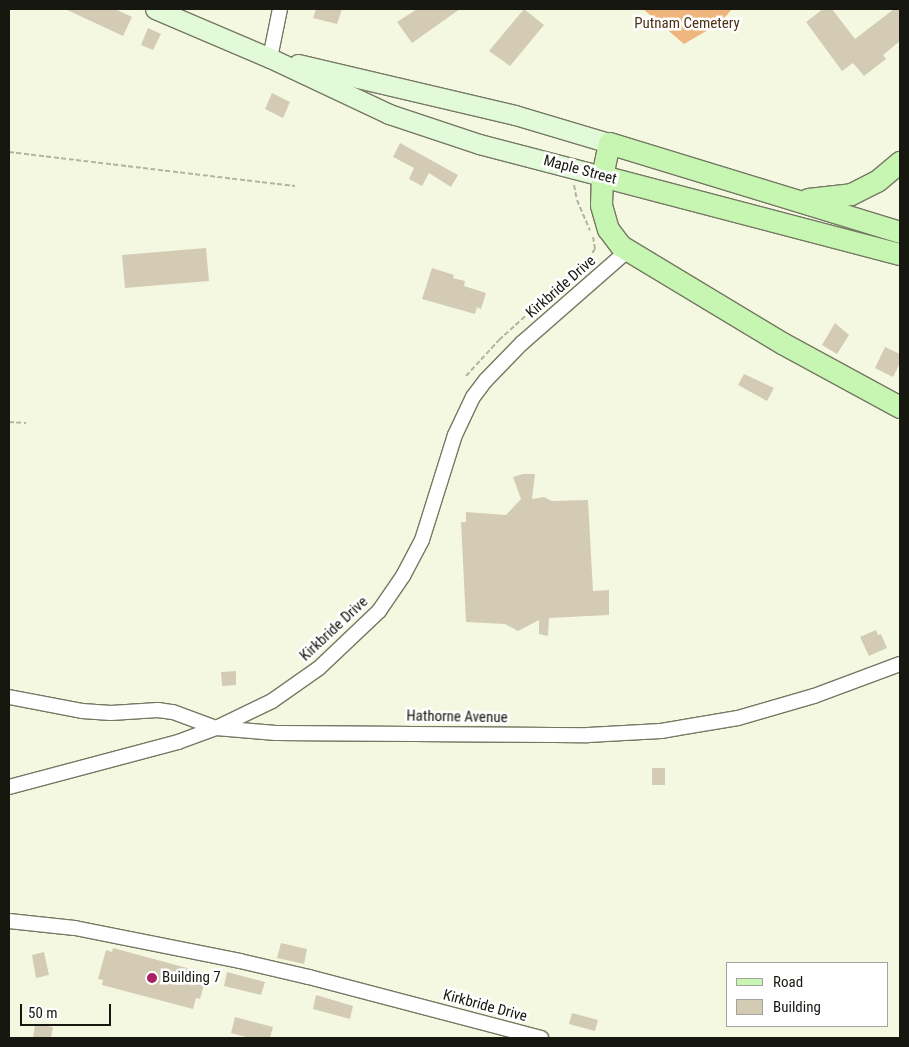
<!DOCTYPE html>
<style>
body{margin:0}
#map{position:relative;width:909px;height:1047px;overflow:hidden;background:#f5f8e0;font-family:"Roboto Condensed",sans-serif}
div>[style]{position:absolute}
.green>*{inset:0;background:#eeb57c}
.building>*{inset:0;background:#d4cbb5}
.path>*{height:2px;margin-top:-1px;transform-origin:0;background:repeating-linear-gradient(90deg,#b2b4a1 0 5px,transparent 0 7.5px)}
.roads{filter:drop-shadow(1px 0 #757863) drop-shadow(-1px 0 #757863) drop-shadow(0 1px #757863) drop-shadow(0 -1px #757863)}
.street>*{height:14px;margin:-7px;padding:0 7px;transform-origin:7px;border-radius:7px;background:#fff}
.secondary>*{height:19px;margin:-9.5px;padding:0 9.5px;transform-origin:9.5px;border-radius:9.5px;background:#e3fad9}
.primary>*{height:21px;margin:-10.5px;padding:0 10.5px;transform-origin:10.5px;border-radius:10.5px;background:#c7f6b2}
.dots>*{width:14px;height:14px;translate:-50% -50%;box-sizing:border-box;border:2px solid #fff;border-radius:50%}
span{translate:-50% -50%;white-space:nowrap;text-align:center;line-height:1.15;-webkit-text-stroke:5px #fff;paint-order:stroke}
.park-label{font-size:15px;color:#4c3216}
.street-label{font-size:15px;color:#16170f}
.poi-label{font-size:15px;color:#16170f}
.left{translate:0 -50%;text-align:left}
.frame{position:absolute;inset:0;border:10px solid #16170f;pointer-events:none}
.legend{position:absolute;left:726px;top:962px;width:162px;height:65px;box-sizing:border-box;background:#fff;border:1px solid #a2a29f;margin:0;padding:6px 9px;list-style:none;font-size:15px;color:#16170f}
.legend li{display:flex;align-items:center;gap:10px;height:25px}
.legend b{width:25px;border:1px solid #a2a29f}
.scale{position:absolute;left:20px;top:1004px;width:91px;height:22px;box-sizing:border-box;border:2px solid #16170f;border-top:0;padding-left:6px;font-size:15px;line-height:18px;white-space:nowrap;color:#16170f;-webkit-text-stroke:4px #fff;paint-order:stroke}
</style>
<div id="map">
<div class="green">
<div style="clip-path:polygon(643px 9px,732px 9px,720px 23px,684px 44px)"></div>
</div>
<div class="building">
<div style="clip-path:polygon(65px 9px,115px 9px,132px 17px,123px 36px)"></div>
<div style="clip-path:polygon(316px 9px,342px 9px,337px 24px,313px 18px)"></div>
<div style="clip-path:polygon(417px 9px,460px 9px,412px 43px,397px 22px)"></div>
<div style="clip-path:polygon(524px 9px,544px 25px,510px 66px,489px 51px)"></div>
<div style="clip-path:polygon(823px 9px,832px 9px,855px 39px,894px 9px,900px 9px,900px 41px,883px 55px,886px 59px,864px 76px,853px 63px,842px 71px,806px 22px)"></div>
<div style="clip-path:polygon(148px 28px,161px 34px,153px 50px,141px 45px)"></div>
<div style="clip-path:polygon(272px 93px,290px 102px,283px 118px,265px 109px)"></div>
<div style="clip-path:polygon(400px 143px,458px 175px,451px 187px,429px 173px,422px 186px,409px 179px,414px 168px,393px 157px)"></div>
<div style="clip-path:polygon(206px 248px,209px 281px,125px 288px,122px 255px)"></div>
<div style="clip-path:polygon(432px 268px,454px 275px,453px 278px,465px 281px,464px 286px,486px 293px,481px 309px,477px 307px,475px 314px,422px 299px)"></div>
<div style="clip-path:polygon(835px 323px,849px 335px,837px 354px,822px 345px)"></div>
<div style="clip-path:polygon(885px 347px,900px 354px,900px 363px,893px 377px,875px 368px)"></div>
<div style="clip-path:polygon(744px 374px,774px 388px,767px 401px,738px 385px)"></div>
<div style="clip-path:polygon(523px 474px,535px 474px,532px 499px,544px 497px,552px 501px,588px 500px,593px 591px,609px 590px,609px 615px,549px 618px,548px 636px,539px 634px,539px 620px,518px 631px,505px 624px,466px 622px,461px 522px,466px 522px,466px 512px,506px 515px,521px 499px,513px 477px)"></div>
<div style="clip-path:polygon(876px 630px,878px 635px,881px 634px,887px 648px,869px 656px,860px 637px)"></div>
<div style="clip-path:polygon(236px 671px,236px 685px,222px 686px,221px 672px)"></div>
<div style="clip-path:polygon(652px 768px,665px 768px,665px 785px,652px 785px)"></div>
<div style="clip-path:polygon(281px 943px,307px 949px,304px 964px,277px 958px)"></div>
<div style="clip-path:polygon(113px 948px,202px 972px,201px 976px,206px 977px,200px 999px,196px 998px,193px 1009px,102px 985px,103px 980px,98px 979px,106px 950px,112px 952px)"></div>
<div style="clip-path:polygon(44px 952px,49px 975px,36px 978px,32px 955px)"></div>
<div style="clip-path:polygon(227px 972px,265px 982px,261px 995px,224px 986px)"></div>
<div style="clip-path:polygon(316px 995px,353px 1006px,350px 1019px,313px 1009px)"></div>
<div style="clip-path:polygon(572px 1013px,598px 1020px,595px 1031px,569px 1024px)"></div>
<div style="clip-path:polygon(235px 1017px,273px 1027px,270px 1038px,250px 1038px,231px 1033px)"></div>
<div style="clip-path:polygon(35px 1024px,53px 1027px,51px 1038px,33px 1038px)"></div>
</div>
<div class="path">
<div style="left:9px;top:152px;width:288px;rotate:6.8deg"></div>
<div style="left:574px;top:185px;width:15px;rotate:79deg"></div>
<div style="left:577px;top:200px;width:33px;rotate:67deg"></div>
<div style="left:466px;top:376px;width:49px;rotate:-47.5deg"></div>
<div style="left:499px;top:340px;width:120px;rotate:-42.3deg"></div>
<div style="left:588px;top:259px;width:12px;rotate:-55deg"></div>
<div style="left:595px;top:249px;width:12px;rotate:-99deg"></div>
<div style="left:9px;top:422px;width:17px;rotate:3deg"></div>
</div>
<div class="roads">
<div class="street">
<div style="left:270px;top:58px;width:50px;rotate:-78.5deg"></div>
<div style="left:9px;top:697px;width:74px;rotate:10.9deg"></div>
<div style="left:82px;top:711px;width:29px;rotate:4deg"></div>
<div style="left:111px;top:713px;width:47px;rotate:-3.7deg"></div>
<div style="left:158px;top:710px;width:15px;rotate:8deg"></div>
<div style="left:173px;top:712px;width:46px;rotate:20.4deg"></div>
<div style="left:216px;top:728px;width:60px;rotate:4.8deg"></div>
<div style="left:276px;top:733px;width:312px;rotate:0.4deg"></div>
<div style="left:588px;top:735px;width:73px;rotate:-3.1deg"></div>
<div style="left:661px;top:731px;width:78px;rotate:-9.6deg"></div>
<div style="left:738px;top:718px;width:79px;rotate:-16.1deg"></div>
<div style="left:814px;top:696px;width:92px;rotate:-20.4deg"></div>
<div style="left:9px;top:787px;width:175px;rotate:-14.9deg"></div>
<div style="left:178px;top:742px;width:40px;rotate:-20.2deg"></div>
<div style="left:216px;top:728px;width:62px;rotate:-25.7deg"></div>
<div style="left:272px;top:701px;width:57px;rotate:-35.1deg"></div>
<div style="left:319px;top:668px;width:83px;rotate:-43.5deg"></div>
<div style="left:379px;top:611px;width:42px;rotate:-55.6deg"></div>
<div style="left:403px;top:576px;width:41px;rotate:-62.2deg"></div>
<div style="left:422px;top:540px;width:110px;rotate:-72.6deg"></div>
<div style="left:455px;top:435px;width:42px;rotate:-64.7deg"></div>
<div style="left:473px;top:397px;width:21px;rotate:-53deg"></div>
<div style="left:486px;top:380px;width:52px;rotate:-45.8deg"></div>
<div style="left:522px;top:343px;width:140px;rotate:-41.2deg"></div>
<div style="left:9px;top:921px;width:66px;rotate:6.1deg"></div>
<div style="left:75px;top:928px;width:168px;rotate:11.3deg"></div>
<div style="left:240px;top:961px;width:71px;rotate:13.1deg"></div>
<div style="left:309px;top:977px;width:240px;rotate:14.7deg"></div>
</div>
<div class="secondary">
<div style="left:155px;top:9px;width:125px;rotate:23.1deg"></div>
<div style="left:270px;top:58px;width:132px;rotate:25.2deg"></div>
<div style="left:389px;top:114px;width:95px;rotate:18.4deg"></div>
<div style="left:479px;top:144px;width:127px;rotate:14.6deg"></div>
<div style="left:298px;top:64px;width:223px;rotate:13.2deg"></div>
<div style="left:515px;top:115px;width:98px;rotate:16.6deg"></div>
</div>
<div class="primary">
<div style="left:602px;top:176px;width:308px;rotate:14.7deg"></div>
<div style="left:808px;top:199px;width:43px;rotate:-6.6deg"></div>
<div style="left:851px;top:194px;width:29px;rotate:-27deg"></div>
<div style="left:877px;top:181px;width:30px;rotate:-40deg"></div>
<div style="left:900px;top:232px;width:304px;rotate:-163deg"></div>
<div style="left:609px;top:143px;width:34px;rotate:102deg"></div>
<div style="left:602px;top:176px;width:29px;rotate:92deg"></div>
<div style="left:601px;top:205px;width:25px;rotate:74deg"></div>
<div style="left:608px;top:229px;width:21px;rotate:53deg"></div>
<div style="left:621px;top:246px;width:188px;rotate:31.1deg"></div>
<div style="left:782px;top:343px;width:134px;rotate:28.5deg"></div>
</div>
</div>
<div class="dots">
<div style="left:152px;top:978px;background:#a92066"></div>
</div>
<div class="park-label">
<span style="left:687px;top:24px">Putnam Cemetery</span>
</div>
<div class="street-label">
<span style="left:580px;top:170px;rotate:15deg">Maple Street</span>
<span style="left:561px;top:287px;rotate:-41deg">Kirkbride Drive</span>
<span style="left:334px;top:629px;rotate:-43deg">Kirkbride Drive</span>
<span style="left:457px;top:717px;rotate:1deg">Hathorne Avenue</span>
<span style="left:485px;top:1006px;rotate:15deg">Kirkbride Drive</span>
</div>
<div class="poi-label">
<span class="left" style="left:162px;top:978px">Building 7</span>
</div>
<div class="frame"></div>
<ul class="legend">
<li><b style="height:6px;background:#c7f6b2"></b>Road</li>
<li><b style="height:14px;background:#d4cbb5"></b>Building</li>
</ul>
<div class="scale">50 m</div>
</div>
